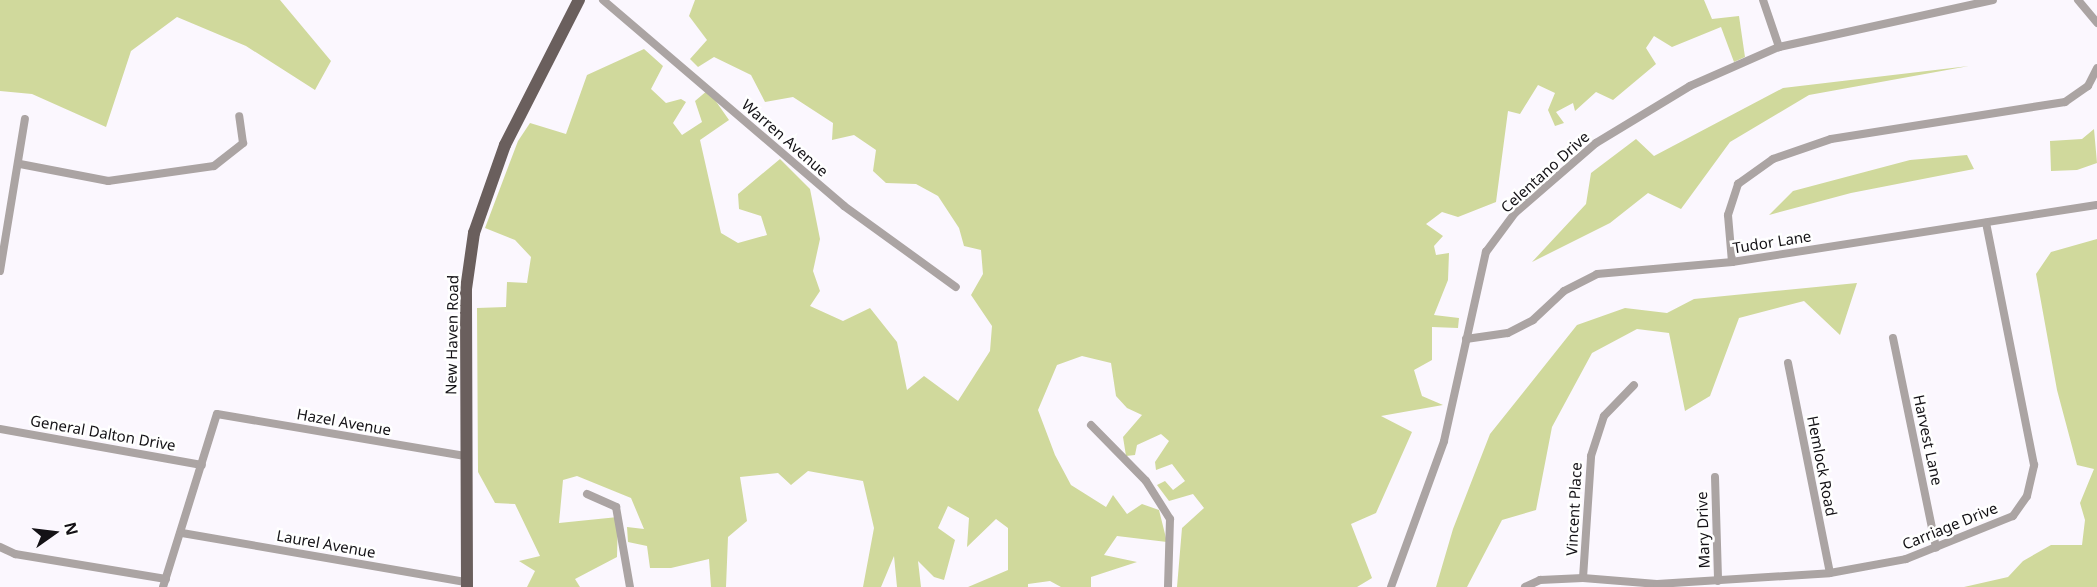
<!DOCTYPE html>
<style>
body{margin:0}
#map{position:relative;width:2097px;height:587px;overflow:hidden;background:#fbf7fe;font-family:"Noto Sans",sans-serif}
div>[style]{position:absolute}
.green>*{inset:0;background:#d0d99c}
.street>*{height:8px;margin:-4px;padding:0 4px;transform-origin:4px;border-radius:4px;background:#aba4a3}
.primary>*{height:12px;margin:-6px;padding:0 6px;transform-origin:6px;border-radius:6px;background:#6a5f5d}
span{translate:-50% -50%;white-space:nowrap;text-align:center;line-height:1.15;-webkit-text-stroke:5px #fff;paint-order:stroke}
.street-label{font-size:15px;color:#141216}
.north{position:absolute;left:24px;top:503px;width:60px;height:60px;-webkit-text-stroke:4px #fff;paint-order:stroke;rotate:76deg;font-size:16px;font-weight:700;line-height:24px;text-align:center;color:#141216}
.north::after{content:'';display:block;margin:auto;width:21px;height:27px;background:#141216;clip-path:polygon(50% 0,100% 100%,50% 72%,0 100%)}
</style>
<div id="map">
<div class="green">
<div style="clip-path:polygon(0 0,280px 0,331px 61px,315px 90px,246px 46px,177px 17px,131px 51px,106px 127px,32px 94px,0 91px)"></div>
<div style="clip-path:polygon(695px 0,1704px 0,1712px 19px,1739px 16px,1745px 57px,1734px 62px,1721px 27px,1672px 47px,1654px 36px,1646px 48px,1656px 64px,1613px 100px,1596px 92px,1575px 111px,1573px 103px,1556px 112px,1564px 123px,1555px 126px,1548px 110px,1555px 93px,1538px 85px,1520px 114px,1508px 111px,1496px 202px,1458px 217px,1442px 212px,1426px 224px,1443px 236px,1434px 246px,1436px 255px,1449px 253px,1448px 280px,1434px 315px,1459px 318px,1458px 328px,1432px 327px,1432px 360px,1414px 370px,1422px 396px,1443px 405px,1381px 416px,1412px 432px,1376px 513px,1351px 524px,1372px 578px,1357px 587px,1177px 587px,1182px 528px,1204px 508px,1193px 494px,1169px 501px,1157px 485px,1165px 481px,1173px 490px,1185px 481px,1172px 464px,1156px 470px,1155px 462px,1169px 441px,1161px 434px,1137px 445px,1135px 455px,1126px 456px,1123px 437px,1142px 415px,1127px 408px,1116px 396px,1111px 363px,1082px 356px,1057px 365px,1038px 410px,1055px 455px,1071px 485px,1106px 507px,1113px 495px,1127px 514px,1142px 504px,1159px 510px,1167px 542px,1117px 536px,1104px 555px,1137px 562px,1091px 577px,1091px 587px,1061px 587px,1050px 581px,1028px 584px,1028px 587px,968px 587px,1008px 570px,1008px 528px,996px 519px,967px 547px,969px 518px,948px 506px,938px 528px,955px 540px,944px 580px,934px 577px,918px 561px,921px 587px,897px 587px,894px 556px,881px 587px,863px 587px,874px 528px,863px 481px,808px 471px,791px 485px,778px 473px,740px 477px,747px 521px,728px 537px,726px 587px,711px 587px,709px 559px,671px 568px,650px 568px,647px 546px,628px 542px,627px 527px,644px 529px,631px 498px,577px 476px,563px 480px,559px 523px,618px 517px,617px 557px,575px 579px,580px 587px,527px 587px,535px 571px,519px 561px,540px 556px,515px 504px,495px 503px,478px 472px,477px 308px,506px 307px,507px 282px,527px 283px,531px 257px,515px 240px,485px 228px,518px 141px,530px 123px,566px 134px,587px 75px,644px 49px,663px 66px,651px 89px,666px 103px,681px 99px,686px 102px,673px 123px,682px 135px,702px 122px,695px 101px,708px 90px,729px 120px,700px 140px,721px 233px,738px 243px,767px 235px,761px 216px,739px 209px,738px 194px,780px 159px,810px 189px,820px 239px,813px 271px,820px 291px,810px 306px,843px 321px,870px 308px,897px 342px,907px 390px,924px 376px,958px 401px,990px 351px,992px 326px,971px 295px,983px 274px,981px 250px,964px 246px,959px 228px,938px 196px,916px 184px,886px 183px,873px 171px,876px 150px,854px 135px,832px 140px,833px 123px,793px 97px,765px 102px,751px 75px,714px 57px,698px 67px,690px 59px,707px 40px,689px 16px)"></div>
<div style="clip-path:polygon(1969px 66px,1809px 95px,1730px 142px,1681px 209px,1648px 193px,1610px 223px,1532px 262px,1586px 204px,1591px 173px,1636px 139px,1654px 156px,1783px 88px)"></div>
<div style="clip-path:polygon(2094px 129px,2097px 163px,2077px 170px,2051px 171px,2050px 141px,2082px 139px)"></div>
<div style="clip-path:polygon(1967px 155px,1974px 169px,1851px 193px,1769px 215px,1793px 191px,1910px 160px)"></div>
<div style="clip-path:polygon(2097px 239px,2097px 587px,1964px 587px,2008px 577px,2023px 561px,2051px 545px,2082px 545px,2085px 520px,2080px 503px,2094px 469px,2077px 465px,2057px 390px,2036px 274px,2051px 252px)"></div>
<div style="clip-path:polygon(1857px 283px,1840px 335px,1804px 301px,1739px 318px,1710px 396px,1685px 411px,1669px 333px,1637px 329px,1592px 353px,1552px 427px,1536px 510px,1502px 520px,1467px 587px,1436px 587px,1453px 529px,1490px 434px,1577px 325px,1625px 308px,1667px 313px,1694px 299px)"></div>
</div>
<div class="street">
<div style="left:603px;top:0;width:317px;rotate:40.5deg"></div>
<div style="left:844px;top:206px;width:138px;rotate:35.9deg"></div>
<div style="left:1763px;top:0;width:50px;rotate:71.2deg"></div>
<div style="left:2078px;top:0;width:30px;rotate:50deg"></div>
<div style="left:20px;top:164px;width:90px;rotate:10.9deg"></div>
<div style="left:108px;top:181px;width:107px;rotate:-8.1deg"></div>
<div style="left:214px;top:166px;width:37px;rotate:-38deg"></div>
<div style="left:243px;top:143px;width:27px;rotate:-98deg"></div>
<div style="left:1732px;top:262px;width:47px;rotate:-94.9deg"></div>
<div style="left:1728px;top:215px;width:33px;rotate:-72deg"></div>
<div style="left:1738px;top:184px;width:43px;rotate:-35.5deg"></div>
<div style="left:1773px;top:159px;width:61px;rotate:-19deg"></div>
<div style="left:1831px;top:139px;width:237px;rotate:-9deg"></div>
<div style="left:2065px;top:102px;width:28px;rotate:-35deg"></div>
<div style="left:2088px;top:86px;width:20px;rotate:-63deg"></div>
<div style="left:0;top:271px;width:154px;rotate:-80.7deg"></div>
<div style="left:1893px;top:338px;width:214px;rotate:78.4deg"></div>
<div style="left:1466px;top:339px;width:42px;rotate:-8.1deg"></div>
<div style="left:1508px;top:333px;width:28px;rotate:-27deg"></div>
<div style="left:1533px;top:320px;width:42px;rotate:-43.1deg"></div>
<div style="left:1564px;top:291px;width:37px;rotate:-27deg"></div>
<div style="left:1597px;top:274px;width:136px;rotate:-5.1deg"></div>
<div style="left:1732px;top:262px;width:369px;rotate:-8.9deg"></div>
<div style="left:1788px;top:363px;width:214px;rotate:78.7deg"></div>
<div style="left:1091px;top:425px;width:78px;rotate:45.5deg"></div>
<div style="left:1146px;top:481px;width:45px;rotate:57.7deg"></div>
<div style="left:1170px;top:519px;width:68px;rotate:91.7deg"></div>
<div style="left:0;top:429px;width:205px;rotate:10.1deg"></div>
<div style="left:1715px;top:477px;width:104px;rotate:88.3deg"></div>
<div style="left:587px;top:494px;width:32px;rotate:24deg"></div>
<div style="left:616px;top:507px;width:81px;rotate:80.1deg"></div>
<div style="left:182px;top:533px;width:289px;rotate:9.8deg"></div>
<div style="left:0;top:547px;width:17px;rotate:25deg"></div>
<div style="left:15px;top:554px;width:153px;rotate:9.4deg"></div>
<div style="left:1583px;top:578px;width:122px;rotate:-86.2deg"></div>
<div style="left:1591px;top:456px;width:42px;rotate:-72deg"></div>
<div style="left:1604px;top:416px;width:43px;rotate:-45.9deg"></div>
<div style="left:163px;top:587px;width:181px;rotate:-72.7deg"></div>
<div style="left:217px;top:414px;width:253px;rotate:9.6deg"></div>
<div style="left:1391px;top:587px;width:155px;rotate:-70deg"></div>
<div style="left:1444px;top:441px;width:194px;rotate:-77.5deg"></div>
<div style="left:1486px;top:252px;width:49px;rotate:-53.4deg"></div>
<div style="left:1515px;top:213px;width:107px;rotate:-40.8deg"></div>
<div style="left:1596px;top:143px;width:110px;rotate:-31.2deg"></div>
<div style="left:1690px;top:86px;width:97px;rotate:-23.7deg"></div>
<div style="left:1779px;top:47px;width:219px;rotate:-12.4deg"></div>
<div style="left:1525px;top:587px;width:17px;rotate:-25deg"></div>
<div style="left:1540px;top:580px;width:43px;rotate:-2.7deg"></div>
<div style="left:1583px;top:578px;width:74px;rotate:4.6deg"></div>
<div style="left:1657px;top:584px;width:173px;rotate:-3.6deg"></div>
<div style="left:1830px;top:573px;width:77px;rotate:-10.4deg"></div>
<div style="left:1906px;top:559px;width:115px;rotate:-21.9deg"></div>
<div style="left:2013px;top:516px;width:24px;rotate:-55deg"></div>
<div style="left:2027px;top:496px;width:32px;rotate:-77deg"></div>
<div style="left:2034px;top:465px;width:247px;rotate:-101.2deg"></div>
</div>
<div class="primary">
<div style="left:467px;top:587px;width:298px;rotate:-90.2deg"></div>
<div style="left:466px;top:289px;width:57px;rotate:-81.9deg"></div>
<div style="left:474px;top:233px;width:93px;rotate:-70.6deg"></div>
<div style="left:505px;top:145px;width:163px;rotate:-63deg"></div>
</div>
<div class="street-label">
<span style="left:785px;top:138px;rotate:41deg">Warren Avenue</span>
<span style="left:1545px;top:172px;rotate:-42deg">Celentano Drive</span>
<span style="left:1772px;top:242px;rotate:-9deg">Tudor Lane</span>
<span style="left:452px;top:335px;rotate:-89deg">New Haven Road</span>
<span style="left:344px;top:422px;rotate:10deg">Hazel Avenue</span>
<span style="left:103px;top:433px;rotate:10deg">General Dalton Drive</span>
<span style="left:1928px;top:440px;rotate:78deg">Harvest Lane</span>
<span style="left:1822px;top:466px;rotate:79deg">Hemlock Road</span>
<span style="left:1574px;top:509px;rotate:-87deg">Vincent Place</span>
<span style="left:1950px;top:526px;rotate:-22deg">Carriage Drive</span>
<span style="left:1703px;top:530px;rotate:-92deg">Mary Drive</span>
<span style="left:326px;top:544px;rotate:10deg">Laurel Avenue</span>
</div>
<div class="north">N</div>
</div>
